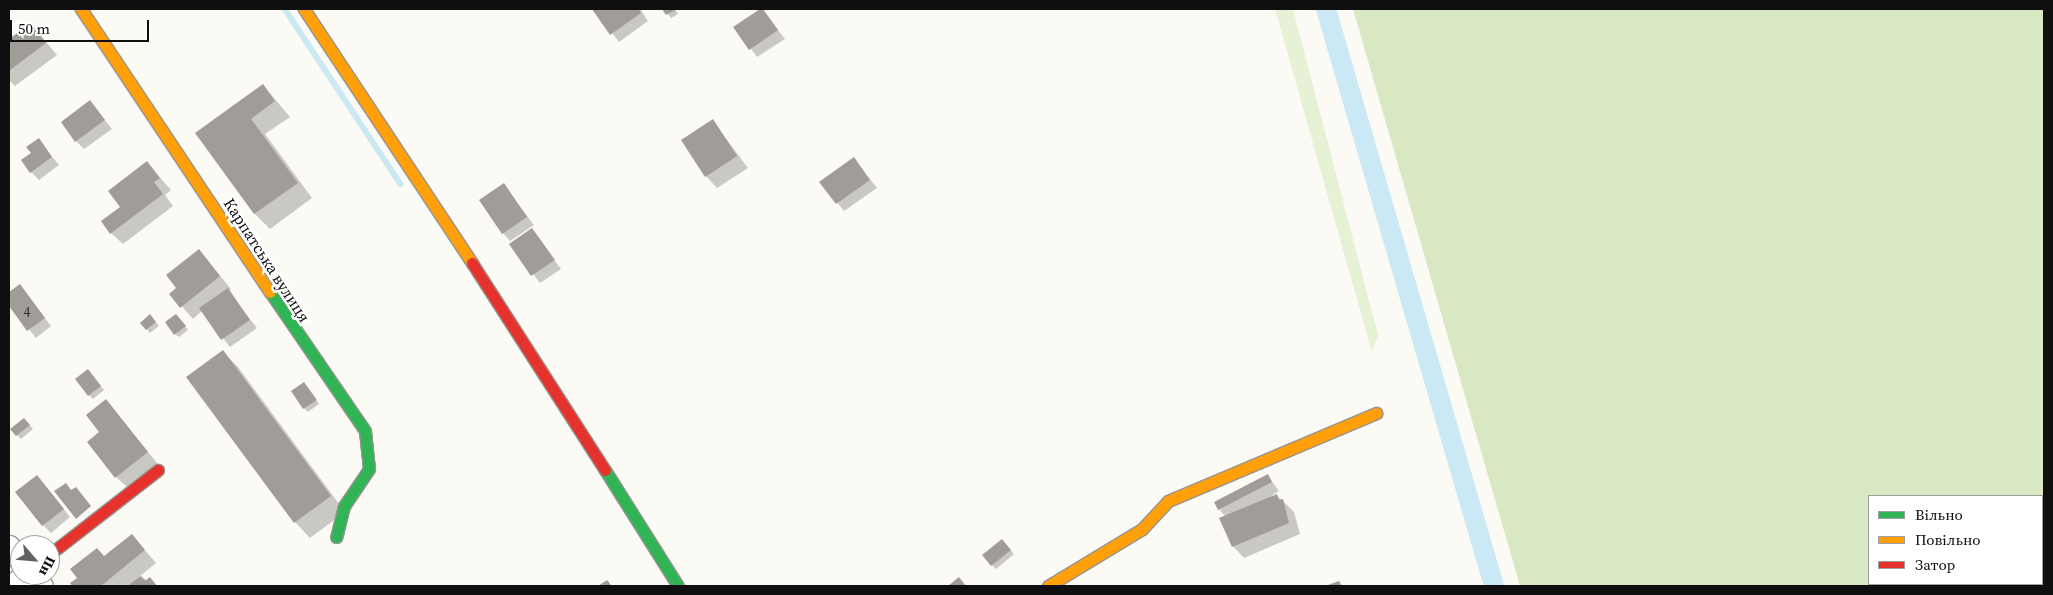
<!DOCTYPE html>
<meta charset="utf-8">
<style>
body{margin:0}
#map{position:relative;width:2053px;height:595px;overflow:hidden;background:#fcfaf4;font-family:"Source Serif 4",serif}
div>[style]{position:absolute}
.green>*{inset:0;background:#e7f1d5}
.forest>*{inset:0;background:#d8e8c2}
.shadow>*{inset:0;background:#0003}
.stream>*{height:5.5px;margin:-2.75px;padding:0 2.75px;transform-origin:2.75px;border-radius:2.75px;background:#cbe9f5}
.canal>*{height:20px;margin:-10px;padding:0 10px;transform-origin:10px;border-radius:10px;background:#cbe9f5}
.building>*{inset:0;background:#a09d99}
.roads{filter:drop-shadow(1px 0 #969592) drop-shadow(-1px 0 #969592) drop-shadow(0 1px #969592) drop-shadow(0 -1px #969592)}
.street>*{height:21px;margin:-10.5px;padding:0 10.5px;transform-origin:10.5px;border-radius:10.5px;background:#fffefd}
.fast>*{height:11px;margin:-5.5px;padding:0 5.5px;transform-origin:5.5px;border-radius:5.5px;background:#30b455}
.slow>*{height:11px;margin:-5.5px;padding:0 5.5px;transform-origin:5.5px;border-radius:5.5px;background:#ff9f0a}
.jam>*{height:11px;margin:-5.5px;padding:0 5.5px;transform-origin:5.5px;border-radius:5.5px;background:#e5322d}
span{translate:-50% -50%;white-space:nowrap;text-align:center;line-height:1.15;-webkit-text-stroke:5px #fff;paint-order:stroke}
.number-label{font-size:14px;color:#333232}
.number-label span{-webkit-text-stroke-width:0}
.street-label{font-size:16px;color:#0f0f0f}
.frame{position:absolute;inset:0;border:10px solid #0f0f0f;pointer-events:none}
.legend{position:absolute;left:1868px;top:495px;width:175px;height:90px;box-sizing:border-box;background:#fff;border:1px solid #9f9f9f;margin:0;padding:6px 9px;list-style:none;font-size:15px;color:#0f0f0f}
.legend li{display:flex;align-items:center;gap:10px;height:25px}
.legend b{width:25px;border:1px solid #9f9f9f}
.north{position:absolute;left:10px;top:535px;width:50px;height:50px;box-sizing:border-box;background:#fff;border:1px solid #9f9f9f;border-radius:50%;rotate:117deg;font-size:14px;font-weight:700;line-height:20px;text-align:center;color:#0f0f0f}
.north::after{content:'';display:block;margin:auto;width:18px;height:22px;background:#62615f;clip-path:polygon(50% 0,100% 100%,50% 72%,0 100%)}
.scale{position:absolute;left:10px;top:20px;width:139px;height:22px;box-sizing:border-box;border:2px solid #0f0f0f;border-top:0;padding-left:6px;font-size:15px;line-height:18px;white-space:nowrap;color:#0f0f0f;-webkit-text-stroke:4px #fff;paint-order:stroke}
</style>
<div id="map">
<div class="green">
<div style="clip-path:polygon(1275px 9px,1293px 9px,1378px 335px,1372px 352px)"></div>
</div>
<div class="forest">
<div style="clip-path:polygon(evenodd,1353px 9px,2044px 9px,2044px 586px,1520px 586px,1353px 9px,1869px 496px,2042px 496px,2042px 584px,1869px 584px,1869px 496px)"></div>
</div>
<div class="shadow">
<div style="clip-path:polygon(594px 9px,640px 9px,648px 21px,619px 42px)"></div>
<div style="clip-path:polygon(664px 9px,675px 9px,678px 14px,671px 18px)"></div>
<div style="clip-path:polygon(762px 9px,785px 39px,757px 57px,735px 27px)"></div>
<div style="clip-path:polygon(31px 24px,57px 55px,15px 86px,9px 80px,9px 41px)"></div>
<div style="clip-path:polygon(263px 85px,290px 117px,265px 134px,312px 198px,270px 229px,255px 214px,197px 133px)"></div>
<div style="clip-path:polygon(90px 102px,112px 129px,84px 149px,76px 141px)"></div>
<div style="clip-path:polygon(713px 121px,748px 168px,717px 188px,706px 176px)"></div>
<div style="clip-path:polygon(38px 140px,59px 165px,39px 180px,31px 172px,33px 153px)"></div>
<div style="clip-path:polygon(854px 159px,877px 188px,844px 211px,821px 182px)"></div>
<div style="clip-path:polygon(147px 163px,171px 190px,165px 195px,173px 206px,123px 244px,111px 233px)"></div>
<div style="clip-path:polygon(503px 184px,534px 225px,510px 241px,503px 233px)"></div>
<div style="clip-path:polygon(532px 230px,561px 269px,540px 283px,511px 244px)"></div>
<div style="clip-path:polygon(199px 250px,231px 289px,228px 291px,257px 328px,230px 347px,202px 311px,193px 319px,171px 294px,178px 289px)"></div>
<div style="clip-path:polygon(20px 286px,51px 326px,36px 338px,9px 304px,9px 297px)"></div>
<div style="clip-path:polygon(153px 319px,159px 326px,150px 333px,147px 329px)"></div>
<div style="clip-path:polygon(180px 319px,188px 330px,179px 337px,175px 334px)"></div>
<div style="clip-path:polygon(223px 352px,238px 367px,345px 512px,310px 538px,295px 522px,188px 378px)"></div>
<div style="clip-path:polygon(92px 375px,104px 390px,93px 399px,89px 395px)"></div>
<div style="clip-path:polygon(304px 383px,319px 404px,308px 412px,304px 408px)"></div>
<div style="clip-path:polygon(106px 401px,158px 464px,128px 488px,116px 477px,101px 432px)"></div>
<div style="clip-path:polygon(28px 423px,33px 429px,21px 439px,12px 429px)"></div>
<div style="clip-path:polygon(37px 476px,70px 517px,51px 533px,43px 525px)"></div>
<div style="clip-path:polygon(1268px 476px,1279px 491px,1263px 501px,1276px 495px,1282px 500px,1294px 512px,1300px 534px,1244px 558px,1233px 546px,1226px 517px,1219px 509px)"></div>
<div style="clip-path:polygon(132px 535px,156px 563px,140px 576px,157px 586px,74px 586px,72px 584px)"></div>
<div style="clip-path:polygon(1005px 544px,1014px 554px,996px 569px,992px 565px)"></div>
</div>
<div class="stream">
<div style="left:285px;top:9px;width:210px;rotate:56.5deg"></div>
</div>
<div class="canal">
<div style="left:1326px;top:9px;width:601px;rotate:73.77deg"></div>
</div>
<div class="building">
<div style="clip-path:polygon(592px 9px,639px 9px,641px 13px,610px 35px)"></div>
<div style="clip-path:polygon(662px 9px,677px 9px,666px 15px)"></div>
<div style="clip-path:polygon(760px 9px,763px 9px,778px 30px,749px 50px,733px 27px)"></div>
<div style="clip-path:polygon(31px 23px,46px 43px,9px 71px,9px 39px)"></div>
<div style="clip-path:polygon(263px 84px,275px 101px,251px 119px,298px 183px,254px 214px,195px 133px)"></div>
<div style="clip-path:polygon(90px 100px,105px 120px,75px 142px,61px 122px)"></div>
<div style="clip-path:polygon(713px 119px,737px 156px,705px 177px,681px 140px)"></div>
<div style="clip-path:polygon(39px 138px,52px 157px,30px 173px,21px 160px,31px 153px,26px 147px)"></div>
<div style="clip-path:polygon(854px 157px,870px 180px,836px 204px,819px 182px)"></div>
<div style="clip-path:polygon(147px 161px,160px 178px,154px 182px,163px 194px,110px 234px,101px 221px,120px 207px,108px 191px)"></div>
<div style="clip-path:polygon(504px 183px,527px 217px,502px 234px,479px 200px)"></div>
<div style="clip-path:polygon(532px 228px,555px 260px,531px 276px,509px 244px)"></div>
<div style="clip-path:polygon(199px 249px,220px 276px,180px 308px,169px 294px,176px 288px,166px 275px)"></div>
<div style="clip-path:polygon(20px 284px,45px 318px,27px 331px,9px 306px,9px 292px)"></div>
<div style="clip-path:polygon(228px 288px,250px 320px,221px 340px,199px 308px)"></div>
<div style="clip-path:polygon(150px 314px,156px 322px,146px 330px,140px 323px)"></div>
<div style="clip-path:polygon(176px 314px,186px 326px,174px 335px,165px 322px)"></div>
<div style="clip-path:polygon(223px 350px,331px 496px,294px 523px,186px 377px)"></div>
<div style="clip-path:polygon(88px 369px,101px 386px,88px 396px,75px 379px)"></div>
<div style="clip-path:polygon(304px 382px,317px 400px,303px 409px,291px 391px)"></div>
<div style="clip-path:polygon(106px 399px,148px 452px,115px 478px,87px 442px,99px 432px,86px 415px)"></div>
<div style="clip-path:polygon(24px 418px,30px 425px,16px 436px,10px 429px)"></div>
<div style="clip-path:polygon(1268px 474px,1272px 482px,1218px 510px,1214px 502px)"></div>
<div style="clip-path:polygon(37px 475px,64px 509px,42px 526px,15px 492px)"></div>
<div style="clip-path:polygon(66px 483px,71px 490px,76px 487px,91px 506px,76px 519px,54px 491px)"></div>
<div style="clip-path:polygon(1277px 494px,1279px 500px,1283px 499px,1289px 523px,1232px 547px,1219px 518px)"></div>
<div style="clip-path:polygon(132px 534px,145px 550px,101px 586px,72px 586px,70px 583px,77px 578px,70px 569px,97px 548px,104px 556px)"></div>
<div style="clip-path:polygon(1002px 539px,1011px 550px,991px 566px,982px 555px)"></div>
<div style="clip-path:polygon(141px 576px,145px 581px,150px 577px,157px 586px,127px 586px)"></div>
<div style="clip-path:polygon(959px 577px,966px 586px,948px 586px)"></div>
<div style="clip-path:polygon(607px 580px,612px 586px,598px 586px)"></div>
<div style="clip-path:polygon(1339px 581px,1342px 586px,1325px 586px)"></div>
</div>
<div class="roads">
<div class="street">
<div style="left:9px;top:546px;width:18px;rotate:52deg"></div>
<div style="left:32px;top:575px;width:15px;rotate:48deg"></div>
<div style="left:10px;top:586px;width:19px;rotate:-36deg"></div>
</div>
<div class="fast">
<div style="left:270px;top:292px;width:168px;rotate:55.6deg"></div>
<div style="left:365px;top:431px;width:38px;rotate:84deg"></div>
<div style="left:369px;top:469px;width:45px;rotate:124deg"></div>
<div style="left:344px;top:506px;width:32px;rotate:104deg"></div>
<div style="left:605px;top:470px;width:137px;rotate:57.8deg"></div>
</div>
<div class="slow">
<div style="left:81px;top:9px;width:340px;rotate:56.3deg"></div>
<div style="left:304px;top:9px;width:305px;rotate:56.5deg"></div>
<div style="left:1048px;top:586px;width:110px;rotate:-31.2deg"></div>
<div style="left:1142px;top:529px;width:38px;rotate:-47deg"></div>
<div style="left:1168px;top:501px;width:226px;rotate:-22.9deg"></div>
</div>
<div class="jam">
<div style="left:472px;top:263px;width:246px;rotate:57.3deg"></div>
<div style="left:50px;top:554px;width:137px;rotate:-37.9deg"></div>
</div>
</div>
<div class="number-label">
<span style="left:27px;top:312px">4</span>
</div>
<div class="street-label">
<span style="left:267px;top:260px;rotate:57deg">Карпатська вулиця</span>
</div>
<div class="frame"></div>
<ul class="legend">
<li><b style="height:6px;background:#30b455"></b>Вільно</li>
<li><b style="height:6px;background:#ff9f0a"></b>Повільно</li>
<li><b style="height:6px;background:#e5322d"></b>Затор</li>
</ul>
<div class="north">Пн</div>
<div class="scale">50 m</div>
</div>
